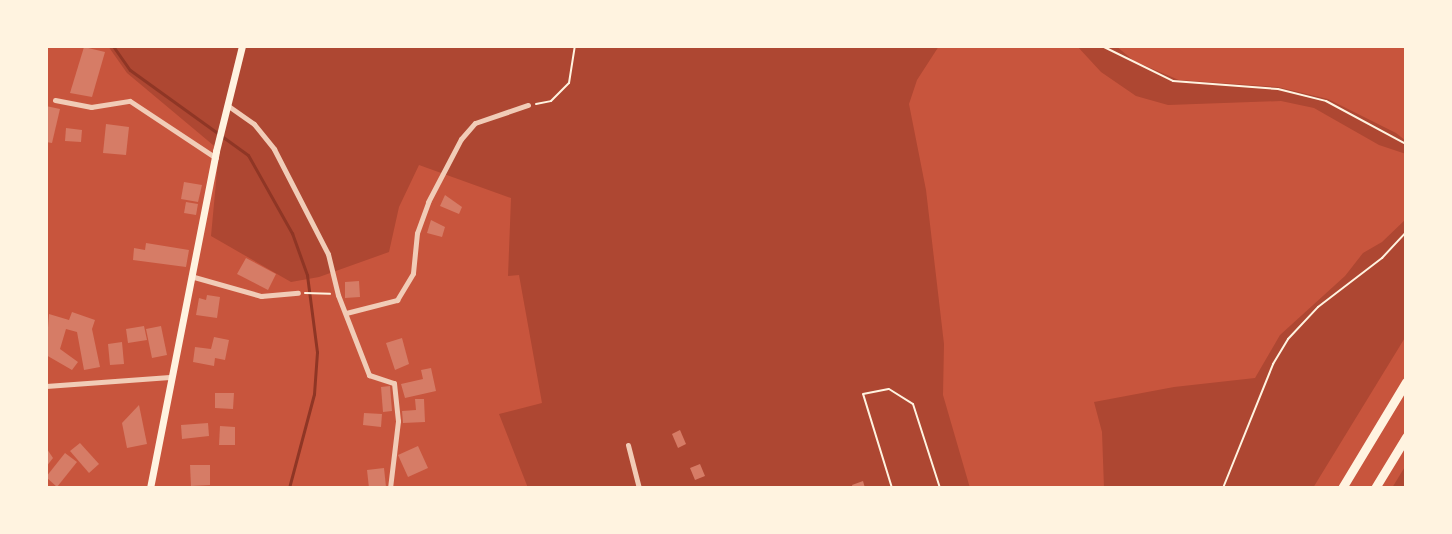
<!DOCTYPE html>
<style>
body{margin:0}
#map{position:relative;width:1452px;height:534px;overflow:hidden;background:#c8553d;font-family:Arial,sans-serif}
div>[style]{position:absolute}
.green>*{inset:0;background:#ae4732}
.stream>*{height:3px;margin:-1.5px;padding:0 1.5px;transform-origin:1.5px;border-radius:1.5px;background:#8f3625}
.building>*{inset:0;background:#d67c66}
.path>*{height:2px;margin:-1px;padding:0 1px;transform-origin:1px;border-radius:1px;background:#fff3e0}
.minor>*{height:5px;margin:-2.5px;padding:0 2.5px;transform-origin:2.5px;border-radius:2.5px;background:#f1ccb7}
.secondary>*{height:7px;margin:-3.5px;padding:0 3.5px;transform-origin:3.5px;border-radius:3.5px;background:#fff3e0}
.motorway>*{height:9px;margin:-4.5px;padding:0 4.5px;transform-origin:4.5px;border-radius:4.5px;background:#fff3e0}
span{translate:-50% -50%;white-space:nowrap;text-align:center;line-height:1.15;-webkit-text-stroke:5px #fff3e0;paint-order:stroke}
.frame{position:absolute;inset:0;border:48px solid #fff3e0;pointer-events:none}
</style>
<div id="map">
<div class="green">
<div style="clip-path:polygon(108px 46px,939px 46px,917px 80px,909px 104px,926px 190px,944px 344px,943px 395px,970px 488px,528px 488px,499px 414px,542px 403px,519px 275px,508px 276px,511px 198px,419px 165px,399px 207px,389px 252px,319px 277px,291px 282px,211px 236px,219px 150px,127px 73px)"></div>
<div style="clip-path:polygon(1077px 46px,1116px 46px,1134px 61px,1179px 80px,1278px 87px,1328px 99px,1396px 133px,1406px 141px,1406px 154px,1379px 145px,1314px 108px,1281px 101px,1168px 105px,1136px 96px,1101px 72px)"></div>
<div style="clip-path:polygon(1406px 219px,1406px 336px,1313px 488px,1104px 488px,1102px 432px,1094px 402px,1174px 387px,1255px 378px,1280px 335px,1345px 276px,1363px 253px,1382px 242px)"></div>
<div style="clip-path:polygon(1406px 465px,1406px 488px,1392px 488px)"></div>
</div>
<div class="stream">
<div style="left:113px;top:46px;width:29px;rotate:55deg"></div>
<div style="left:130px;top:70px;width:145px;rotate:35.8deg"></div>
<div style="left:248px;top:155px;width:90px;rotate:60.6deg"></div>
<div style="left:292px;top:233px;width:45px;rotate:70.3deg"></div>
<div style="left:307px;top:275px;width:78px;rotate:82.6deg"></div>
<div style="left:317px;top:352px;width:42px;rotate:94.1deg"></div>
<div style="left:314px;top:394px;width:97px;rotate:104.9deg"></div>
</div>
<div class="building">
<div style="clip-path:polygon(84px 47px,105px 52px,92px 97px,70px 93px)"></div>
<div style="clip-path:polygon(46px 106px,60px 109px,52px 143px,46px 142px)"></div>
<div style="clip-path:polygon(106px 124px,129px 127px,126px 155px,103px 153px)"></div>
<div style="clip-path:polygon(66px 128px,82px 130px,81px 142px,65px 141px)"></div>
<div style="clip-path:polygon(184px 182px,202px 185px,198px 202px,181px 199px)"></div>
<div style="clip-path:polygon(445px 195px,462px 207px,459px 214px,440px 206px)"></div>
<div style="clip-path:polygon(186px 202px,198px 204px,196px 215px,184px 213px)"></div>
<div style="clip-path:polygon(431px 220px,445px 227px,442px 237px,427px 233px)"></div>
<div style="clip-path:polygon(146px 243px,189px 250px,186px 267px,133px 260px,134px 248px,145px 250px)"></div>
<div style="clip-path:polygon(246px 258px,276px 274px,268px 290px,237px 274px)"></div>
<div style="clip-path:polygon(359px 281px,360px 297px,345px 298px,345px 282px)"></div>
<div style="clip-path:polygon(207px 295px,220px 297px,217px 318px,196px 315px,199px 298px,206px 300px)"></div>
<div style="clip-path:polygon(72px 312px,95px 320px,92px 329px,100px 367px,84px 370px,77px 332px,66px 329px,60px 349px,78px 362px,72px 370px,46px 355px,49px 314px,69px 320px)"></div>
<div style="clip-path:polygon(144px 326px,147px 340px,128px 343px,126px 329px)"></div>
<div style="clip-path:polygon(161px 326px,167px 355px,152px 358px,146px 329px)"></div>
<div style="clip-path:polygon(214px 337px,229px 340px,225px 360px,215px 358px,214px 366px,193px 362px,195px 347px,211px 349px)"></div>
<div style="clip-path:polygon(402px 338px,409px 364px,395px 370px,386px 343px)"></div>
<div style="clip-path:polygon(122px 342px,124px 364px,110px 365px,108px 344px)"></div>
<div style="clip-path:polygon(431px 368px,436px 391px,405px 398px,401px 384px,423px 379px,421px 370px)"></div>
<div style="clip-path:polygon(390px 386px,392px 411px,383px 412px,381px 387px)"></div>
<div style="clip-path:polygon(215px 393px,234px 393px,233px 409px,215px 408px)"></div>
<div style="clip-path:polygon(415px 399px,424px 399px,425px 422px,403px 423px,402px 411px,416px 410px)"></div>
<div style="clip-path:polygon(139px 405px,147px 444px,127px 448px,122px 423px)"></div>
<div style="clip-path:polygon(364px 413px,382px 414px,381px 427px,363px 425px)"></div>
<div style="clip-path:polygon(208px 423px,209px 436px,182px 439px,181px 425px)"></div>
<div style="clip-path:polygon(220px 426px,235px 427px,235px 445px,219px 445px)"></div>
<div style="clip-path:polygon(680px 430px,686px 444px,678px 448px,672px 434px)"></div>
<div style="clip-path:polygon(80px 443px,99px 464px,89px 473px,70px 451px)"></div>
<div style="clip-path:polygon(418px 446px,428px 468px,408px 477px,398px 455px)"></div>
<div style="clip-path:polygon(47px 449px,53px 458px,46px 467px,46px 450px)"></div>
<div style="clip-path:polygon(65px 453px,77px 462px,57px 487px,46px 477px)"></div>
<div style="clip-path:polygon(700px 464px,705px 476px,695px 480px,690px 468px)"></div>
<div style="clip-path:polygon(190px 465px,210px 465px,210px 485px,191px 486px)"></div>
<div style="clip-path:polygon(384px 468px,386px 487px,369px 488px,367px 470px)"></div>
<div style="clip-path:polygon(863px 481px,865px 488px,853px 488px,852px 485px)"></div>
</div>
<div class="path">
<div style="left:1102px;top:46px;width:79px;rotate:26.2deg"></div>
<div style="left:1173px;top:81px;width:105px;rotate:4.4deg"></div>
<div style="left:1278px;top:89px;width:49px;rotate:14deg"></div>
<div style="left:1326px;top:101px;width:91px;rotate:28.3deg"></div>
<div style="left:536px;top:104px;width:15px;rotate:-11deg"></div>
<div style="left:551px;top:101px;width:25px;rotate:-45deg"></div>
<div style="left:569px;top:83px;width:37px;rotate:-81deg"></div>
<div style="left:305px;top:293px;width:25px;rotate:2deg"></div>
<div style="left:892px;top:488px;width:98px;rotate:-107.1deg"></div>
<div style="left:863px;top:394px;width:26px;rotate:-11deg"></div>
<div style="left:889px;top:389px;width:28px;rotate:32deg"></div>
<div style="left:913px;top:404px;width:88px;rotate:72.2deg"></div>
<div style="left:1223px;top:488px;width:134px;rotate:-68deg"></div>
<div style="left:1273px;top:364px;width:29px;rotate:-59deg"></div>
<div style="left:1288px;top:339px;width:44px;rotate:-46.8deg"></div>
<div style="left:1318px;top:307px;width:81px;rotate:-37.4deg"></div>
<div style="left:1382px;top:258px;width:35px;rotate:-47deg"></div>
</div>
<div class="minor">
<div style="left:55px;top:100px;width:37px;rotate:11deg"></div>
<div style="left:91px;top:107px;width:39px;rotate:-9deg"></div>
<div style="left:130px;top:101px;width:103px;rotate:33.5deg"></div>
<div style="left:227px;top:105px;width:33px;rotate:35deg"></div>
<div style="left:254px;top:124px;width:32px;rotate:51deg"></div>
<div style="left:274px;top:149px;width:118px;rotate:62.8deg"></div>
<div style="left:328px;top:254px;width:42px;rotate:76.3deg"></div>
<div style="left:338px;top:295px;width:86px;rotate:68.8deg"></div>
<div style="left:369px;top:375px;width:26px;rotate:18deg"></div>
<div style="left:394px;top:383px;width:38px;rotate:84deg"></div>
<div style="left:398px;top:421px;width:67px;rotate:96.8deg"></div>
<div style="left:194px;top:277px;width:70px;rotate:15.8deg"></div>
<div style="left:261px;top:296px;width:37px;rotate:-5deg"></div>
<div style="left:346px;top:313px;width:53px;rotate:-14.3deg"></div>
<div style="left:397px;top:300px;width:31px;rotate:-59deg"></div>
<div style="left:413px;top:273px;width:40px;rotate:-84.3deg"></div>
<div style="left:417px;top:233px;width:33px;rotate:-70deg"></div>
<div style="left:428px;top:202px;width:71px;rotate:-62.4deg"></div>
<div style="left:461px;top:139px;width:21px;rotate:-49deg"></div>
<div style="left:475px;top:123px;width:56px;rotate:-18.8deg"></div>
<div style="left:46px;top:386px;width:124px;rotate:-4.2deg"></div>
<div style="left:628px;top:445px;width:44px;rotate:75.7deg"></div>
</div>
<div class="secondary">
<div style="left:150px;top:488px;width:343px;rotate:-78.9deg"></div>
<div style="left:216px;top:151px;width:108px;rotate:-76.1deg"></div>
</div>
<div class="motorway">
<div style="left:1342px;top:488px;width:124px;rotate:-58.9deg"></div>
<div style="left:1375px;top:488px;width:60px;rotate:-58.7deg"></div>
</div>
<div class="frame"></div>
</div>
